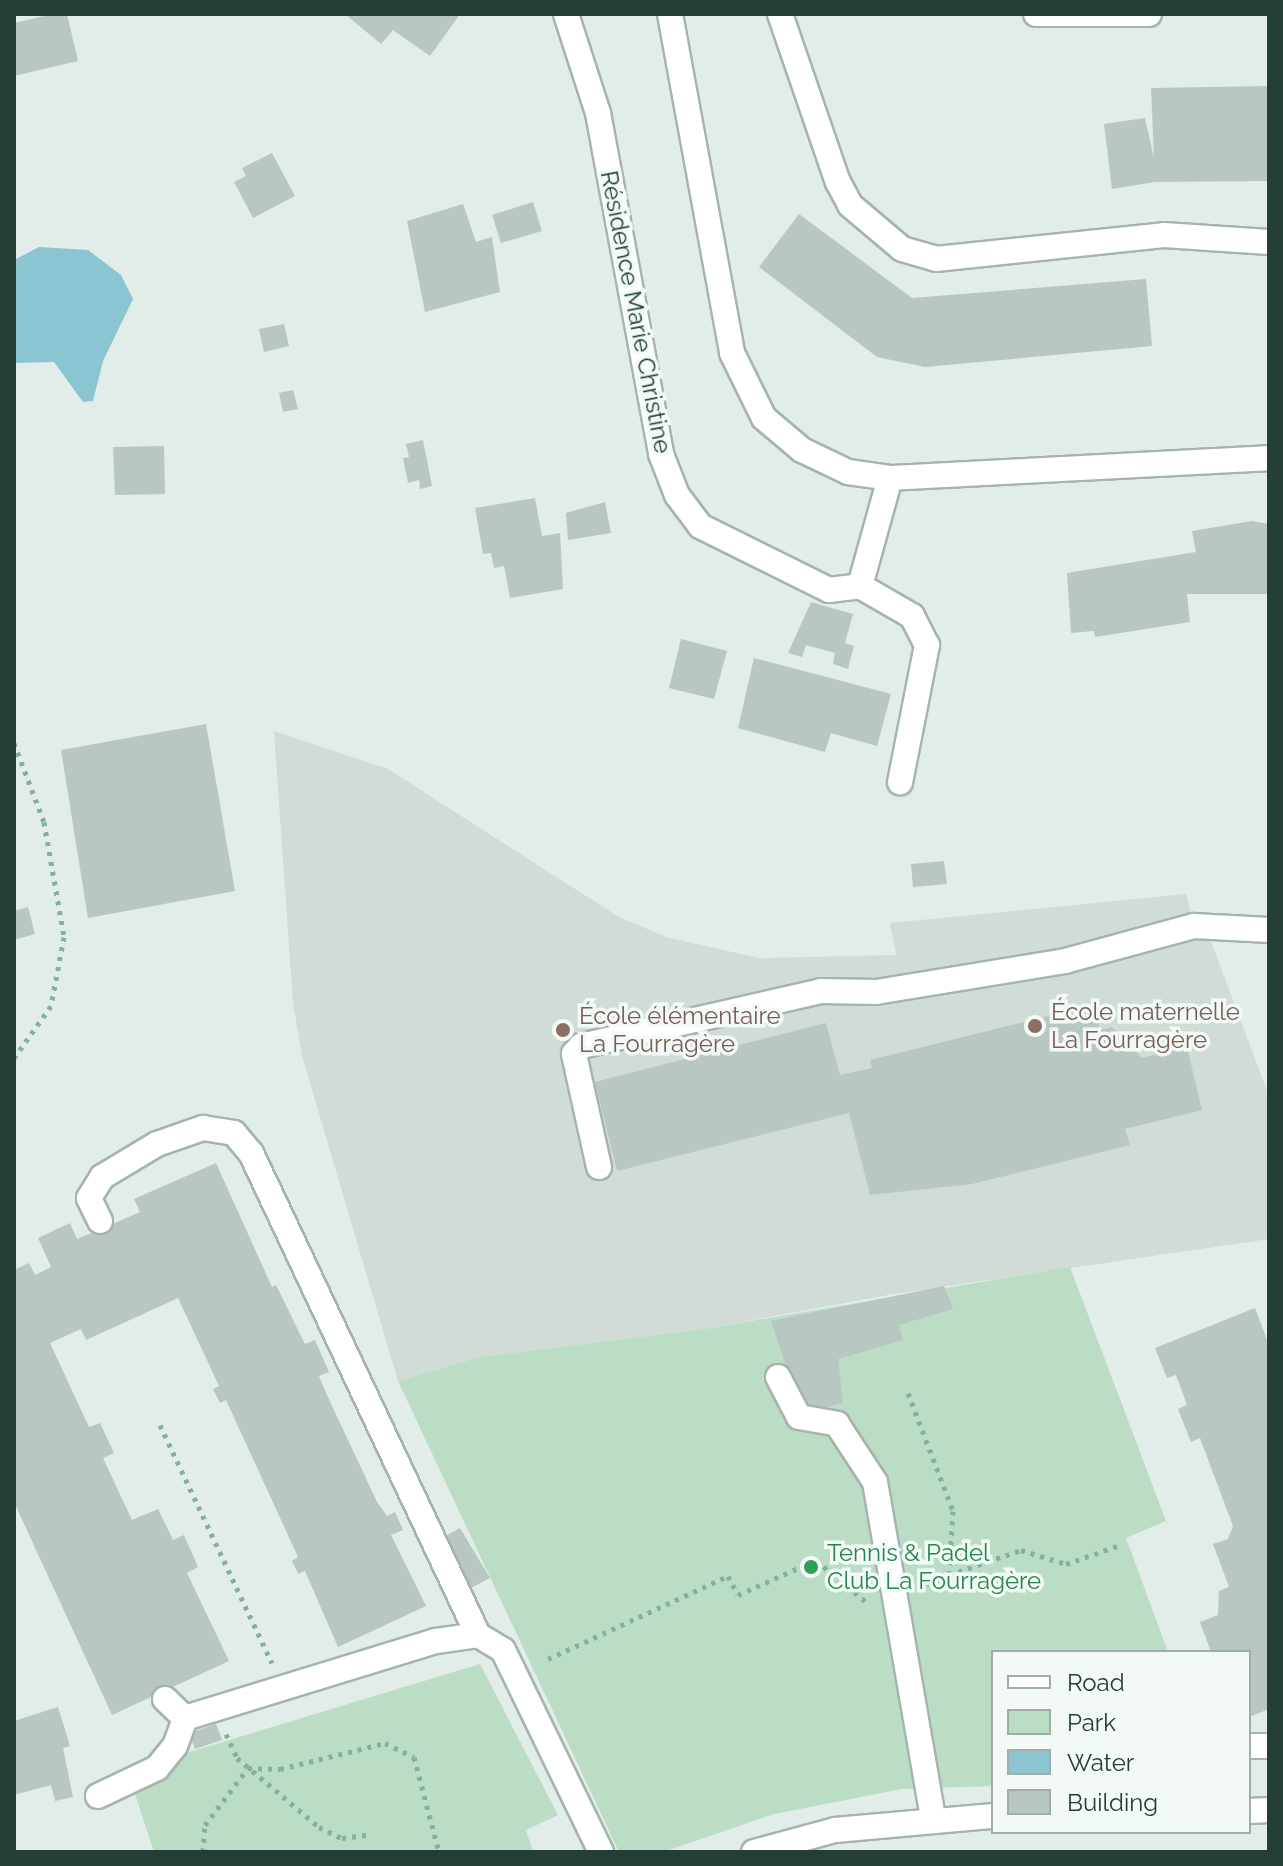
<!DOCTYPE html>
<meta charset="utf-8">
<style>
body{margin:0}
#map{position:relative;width:1283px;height:1866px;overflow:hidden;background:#e2ece8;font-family:Raleway,sans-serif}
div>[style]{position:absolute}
.built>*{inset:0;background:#d1dcd7}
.green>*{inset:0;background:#bbddc5}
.water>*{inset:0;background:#8bc5d1}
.building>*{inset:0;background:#b8c7c1}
.path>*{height:5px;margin-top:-2.5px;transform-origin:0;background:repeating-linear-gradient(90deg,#83b0a2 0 4px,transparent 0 10px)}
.roads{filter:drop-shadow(2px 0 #a5b4af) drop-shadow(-2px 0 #a5b4af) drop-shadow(0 2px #a5b4af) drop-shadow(0 -2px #a5b4af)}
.minor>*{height:24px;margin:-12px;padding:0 12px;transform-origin:12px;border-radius:12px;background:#fff}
.dots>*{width:22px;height:22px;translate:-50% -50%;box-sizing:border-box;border:4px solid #f3f9f6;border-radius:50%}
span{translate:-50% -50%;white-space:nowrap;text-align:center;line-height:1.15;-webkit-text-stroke:7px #f3f9f6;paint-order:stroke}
.street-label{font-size:24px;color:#223e37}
.education-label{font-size:24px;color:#785e54}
.left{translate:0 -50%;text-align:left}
.leisure-label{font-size:24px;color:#27864d}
.frame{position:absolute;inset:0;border:16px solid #223e37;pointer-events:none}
.legend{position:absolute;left:991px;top:1650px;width:260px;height:184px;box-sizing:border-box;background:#f3f9f6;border:2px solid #9faeaa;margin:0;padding:10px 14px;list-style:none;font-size:24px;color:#223e37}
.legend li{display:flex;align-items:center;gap:16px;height:40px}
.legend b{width:40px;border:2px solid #9faeaa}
</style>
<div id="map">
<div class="built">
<div style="clip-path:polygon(274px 731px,388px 769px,619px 917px,666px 937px,759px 958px,896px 955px,890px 923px,1186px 894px,1194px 926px,1209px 936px,1269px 1096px,1269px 1239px,894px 1294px,704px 1329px,479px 1357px,398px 1381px,302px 1056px,293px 1003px)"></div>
</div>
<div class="green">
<div style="clip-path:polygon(1070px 1267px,1166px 1521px,1126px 1538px,1168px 1652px,993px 1652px,993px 1786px,902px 1789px,774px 1814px,663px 1852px,619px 1852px,398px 1381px,479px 1357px,704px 1329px)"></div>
<div style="clip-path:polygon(480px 1664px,558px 1815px,526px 1830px,533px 1852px,154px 1852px,134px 1791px,183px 1754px)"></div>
</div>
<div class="water">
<div style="clip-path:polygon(39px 247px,88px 250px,121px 275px,133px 299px,103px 361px,93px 401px,83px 402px,54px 362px,14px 363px,14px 260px)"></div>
</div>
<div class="building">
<div style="clip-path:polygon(53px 14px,67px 14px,78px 61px,14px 76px,14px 23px)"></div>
<div style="clip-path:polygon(345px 14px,460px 14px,430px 56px,393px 30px,381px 44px)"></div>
<div style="clip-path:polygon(1269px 86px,1269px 181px,1155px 182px,1112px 189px,1104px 124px,1145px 118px,1154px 158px,1151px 88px)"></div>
<div style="clip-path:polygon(272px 153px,295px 196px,253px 218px,234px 182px,246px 176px,242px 168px)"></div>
<div style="clip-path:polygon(533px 202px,542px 231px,501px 243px,492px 215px)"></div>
<div style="clip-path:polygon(463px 204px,476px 242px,492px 237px,500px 292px,425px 312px,407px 221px)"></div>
<div style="clip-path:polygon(799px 214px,912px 298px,1146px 279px,1152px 346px,925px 367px,877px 357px,759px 267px)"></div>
<div style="clip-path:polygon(284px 324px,289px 346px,264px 352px,259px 329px)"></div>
<div style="clip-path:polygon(293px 390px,298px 409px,283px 412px,279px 393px)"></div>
<div style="clip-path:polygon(423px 440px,432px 486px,420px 489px,419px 480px,408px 483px,403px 458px,409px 457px,406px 444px)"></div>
<div style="clip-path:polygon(164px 446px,165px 494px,115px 495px,113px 447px)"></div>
<div style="clip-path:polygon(535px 498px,542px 536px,560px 533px,563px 589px,510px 598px,504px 566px,494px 568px,491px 553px,483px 554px,475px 508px)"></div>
<div style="clip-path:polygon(605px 502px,611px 533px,568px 540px,566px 513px)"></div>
<div style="clip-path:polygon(1252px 521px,1269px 524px,1269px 594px,1187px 594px,1190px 622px,1095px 637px,1094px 631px,1071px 633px,1067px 573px,1196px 552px,1192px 531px)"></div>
<div style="clip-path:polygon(811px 602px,853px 614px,845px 643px,854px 646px,848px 669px,833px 664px,835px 653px,806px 645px,802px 657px,788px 653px)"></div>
<div style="clip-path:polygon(681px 639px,727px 651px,714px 699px,669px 688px)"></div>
<div style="clip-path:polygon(754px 658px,891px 694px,877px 746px,831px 733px,825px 752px,738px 728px)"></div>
<div style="clip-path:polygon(206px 724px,235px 891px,88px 918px,61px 750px)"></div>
<div style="clip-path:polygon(944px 861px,947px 884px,913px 887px,911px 864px)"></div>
<div style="clip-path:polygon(28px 907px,35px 934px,14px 940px,14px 911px)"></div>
<div style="clip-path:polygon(1093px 1005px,1100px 1030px,1112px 1027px,1142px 1058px,1187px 1047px,1202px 1110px,1125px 1129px,1130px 1145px,972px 1184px,870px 1195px,849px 1113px,617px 1171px,595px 1082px,826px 1023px,840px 1075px,872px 1068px,870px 1060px)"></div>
<div style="clip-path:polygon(216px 1163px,272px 1287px,276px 1285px,305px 1344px,315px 1340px,329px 1372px,319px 1376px,326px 1393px,377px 1502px,387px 1516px,395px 1512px,403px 1530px,391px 1535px,426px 1606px,338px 1647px,305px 1571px,298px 1574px,292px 1561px,298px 1557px,226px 1400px,220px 1403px,213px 1389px,219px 1386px,178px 1298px,86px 1340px,81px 1329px,50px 1343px,89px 1427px,100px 1423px,114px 1453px,103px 1458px,132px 1520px,158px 1509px,173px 1540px,184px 1535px,198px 1567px,187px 1573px,229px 1661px,112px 1715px,14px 1502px,14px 1270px,29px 1263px,35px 1275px,51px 1267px,38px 1238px,70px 1223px,77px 1239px,92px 1233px,140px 1212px,134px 1199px)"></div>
<div style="clip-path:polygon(944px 1286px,953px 1309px,899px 1325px,903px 1340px,838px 1359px,843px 1403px,807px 1412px,800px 1408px,771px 1321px)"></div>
<div style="clip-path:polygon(1255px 1308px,1269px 1345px,1269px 1709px,1249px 1717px,1249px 1652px,1211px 1652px,1200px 1622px,1218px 1615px,1219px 1591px,1229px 1587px,1213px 1544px,1228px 1539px,1233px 1526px,1200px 1438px,1191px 1442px,1178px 1409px,1187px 1405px,1176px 1375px,1167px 1378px,1155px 1348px)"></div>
<div style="clip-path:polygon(460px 1528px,490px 1578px,469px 1589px,447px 1535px)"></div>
<div style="clip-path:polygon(58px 1707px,70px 1746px,63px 1748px,73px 1797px,55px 1801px,51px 1785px,14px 1795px,14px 1721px)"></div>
<div style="clip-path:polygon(216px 1724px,222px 1740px,195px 1749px,189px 1733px)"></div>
</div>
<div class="path">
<div style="left:14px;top:743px;width:85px;rotate:69.2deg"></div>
<div style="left:44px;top:822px;width:117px;rotate:80.1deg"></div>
<div style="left:64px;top:937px;width:70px;rotate:100.7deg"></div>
<div style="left:51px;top:1006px;width:64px;rotate:125.4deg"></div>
<div style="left:908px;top:1393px;width:126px;rotate:69.1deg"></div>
<div style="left:953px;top:1511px;width:64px;rotate:93.6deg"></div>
<div style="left:949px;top:1575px;width:29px;rotate:160deg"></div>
<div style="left:160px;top:1425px;width:263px;rotate:64.8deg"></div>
<div style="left:949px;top:1575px;width:76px;rotate:-19.1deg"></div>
<div style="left:1021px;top:1550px;width:47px;rotate:17.3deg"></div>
<div style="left:1066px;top:1564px;width:57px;rotate:-19.4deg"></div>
<div style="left:548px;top:1659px;width:198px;rotate:-24.8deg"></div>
<div style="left:728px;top:1576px;width:21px;rotate:62deg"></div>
<div style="left:738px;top:1595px;width:85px;rotate:-24.2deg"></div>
<div style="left:816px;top:1560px;width:64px;rotate:39.9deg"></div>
<div style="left:226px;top:1734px;width:26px;rotate:65deg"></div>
<div style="left:237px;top:1758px;width:107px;rotate:40.1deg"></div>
<div style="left:319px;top:1827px;width:25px;rotate:26deg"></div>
<div style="left:342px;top:1838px;width:24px;rotate:-7deg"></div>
<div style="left:203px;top:1852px;width:27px;rotate:-86deg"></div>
<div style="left:205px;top:1825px;width:71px;rotate:-53deg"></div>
<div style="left:248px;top:1768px;width:32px;rotate:2deg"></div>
<div style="left:280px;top:1769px;width:108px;rotate:-13.9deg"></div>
<div style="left:385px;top:1743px;width:32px;rotate:26deg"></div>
<div style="left:414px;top:1757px;width:98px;rotate:75.3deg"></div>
</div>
<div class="roads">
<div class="minor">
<div style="left:566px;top:14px;width:104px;rotate:72.1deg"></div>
<div style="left:598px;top:113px;width:347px;rotate:79.5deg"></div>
<div style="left:661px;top:454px;width:44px;rotate:68.7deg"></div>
<div style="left:677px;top:495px;width:39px;rotate:53deg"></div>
<div style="left:700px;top:526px;width:144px;rotate:26.4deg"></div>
<div style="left:829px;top:590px;width:31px;rotate:-7deg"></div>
<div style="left:860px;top:586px;width:112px;rotate:-74.5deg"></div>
<div style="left:670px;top:14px;width:345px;rotate:79.6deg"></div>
<div style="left:732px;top:353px;width:72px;rotate:63.8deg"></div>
<div style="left:764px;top:418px;width:50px;rotate:40.1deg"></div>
<div style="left:802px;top:450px;width:51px;rotate:25.6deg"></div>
<div style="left:848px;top:472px;width:42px;rotate:8.1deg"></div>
<div style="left:890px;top:478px;width:380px;rotate:-3deg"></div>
<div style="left:780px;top:14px;width:178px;rotate:71deg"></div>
<div style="left:838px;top:182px;width:26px;rotate:62deg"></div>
<div style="left:850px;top:205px;width:68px;rotate:40.2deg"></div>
<div style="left:902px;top:249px;width:35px;rotate:16deg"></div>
<div style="left:936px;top:259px;width:229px;rotate:-6deg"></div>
<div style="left:1164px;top:235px;width:105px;rotate:3.8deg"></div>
<div style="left:1036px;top:14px;width:113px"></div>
<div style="left:860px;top:586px;width:60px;rotate:30deg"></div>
<div style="left:912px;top:616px;width:33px;rotate:63deg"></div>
<div style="left:927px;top:645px;width:140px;rotate:101.1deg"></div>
<div style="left:599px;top:1167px;width:116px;rotate:-102.5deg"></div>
<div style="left:574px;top:1054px;width:11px;rotate:-49deg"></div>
<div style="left:581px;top:1046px;width:246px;rotate:-12.9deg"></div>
<div style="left:821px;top:991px;width:55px;rotate:1deg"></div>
<div style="left:876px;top:992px;width:192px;rotate:-9.3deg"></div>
<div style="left:1065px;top:961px;width:134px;rotate:-15.2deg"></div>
<div style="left:1194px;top:926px;width:75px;rotate:3.1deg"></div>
<div style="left:100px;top:1221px;width:25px;rotate:-116deg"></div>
<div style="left:89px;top:1198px;width:25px;rotate:-58deg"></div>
<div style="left:102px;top:1177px;width:64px;rotate:-31deg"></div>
<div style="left:157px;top:1144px;width:49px;rotate:-19.2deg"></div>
<div style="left:203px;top:1128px;width:31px;rotate:9deg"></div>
<div style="left:234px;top:1133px;width:26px;rotate:50deg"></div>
<div style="left:251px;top:1153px;width:533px;rotate:64.78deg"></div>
<div style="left:478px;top:1635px;width:29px;rotate:31deg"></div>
<div style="left:503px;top:1650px;width:225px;rotate:64.1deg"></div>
<div style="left:778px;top:1377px;width:45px;rotate:62.3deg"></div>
<div style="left:799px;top:1417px;width:39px;rotate:10deg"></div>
<div style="left:837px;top:1424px;width:69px;rotate:56.8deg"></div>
<div style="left:875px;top:1482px;width:340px;rotate:80.2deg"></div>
<div style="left:165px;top:1699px;width:28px;rotate:44deg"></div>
<div style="left:185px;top:1718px;width:263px;rotate:-17.1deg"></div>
<div style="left:436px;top:1641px;width:42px;rotate:-8.1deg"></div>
<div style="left:1249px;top:1746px;width:20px"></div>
<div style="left:98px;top:1796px;width:65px;rotate:-25.4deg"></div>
<div style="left:157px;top:1768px;width:28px;rotate:-51deg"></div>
<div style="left:175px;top:1746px;width:30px;rotate:-70deg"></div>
<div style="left:1249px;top:1811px;width:20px;rotate:-3deg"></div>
<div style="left:754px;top:1852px;width:84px;rotate:-15.2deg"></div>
<div style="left:835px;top:1830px;width:159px;rotate:-5.1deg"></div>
</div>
</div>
<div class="dots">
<div style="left:1035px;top:1026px;background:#8d6e63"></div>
<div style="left:563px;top:1030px;background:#8d6e63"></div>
<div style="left:811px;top:1567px;background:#2e9e5b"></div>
</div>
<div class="street-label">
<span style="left:636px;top:312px;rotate:79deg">Résidence Marie Christine</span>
</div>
<div class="education-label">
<span class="left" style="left:1051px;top:1026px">École maternelle<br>La Fourragère</span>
<span class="left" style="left:579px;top:1030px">École élémentaire<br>La Fourragère</span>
</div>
<div class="leisure-label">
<span class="left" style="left:827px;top:1567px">Tennis &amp; Padel<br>Club La Fourragère</span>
</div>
<div class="frame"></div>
<ul class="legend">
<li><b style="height:10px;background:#fff"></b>Road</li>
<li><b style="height:22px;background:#bbddc5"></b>Park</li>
<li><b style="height:22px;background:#8bc5d1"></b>Water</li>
<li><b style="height:22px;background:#b8c7c1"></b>Building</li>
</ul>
</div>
